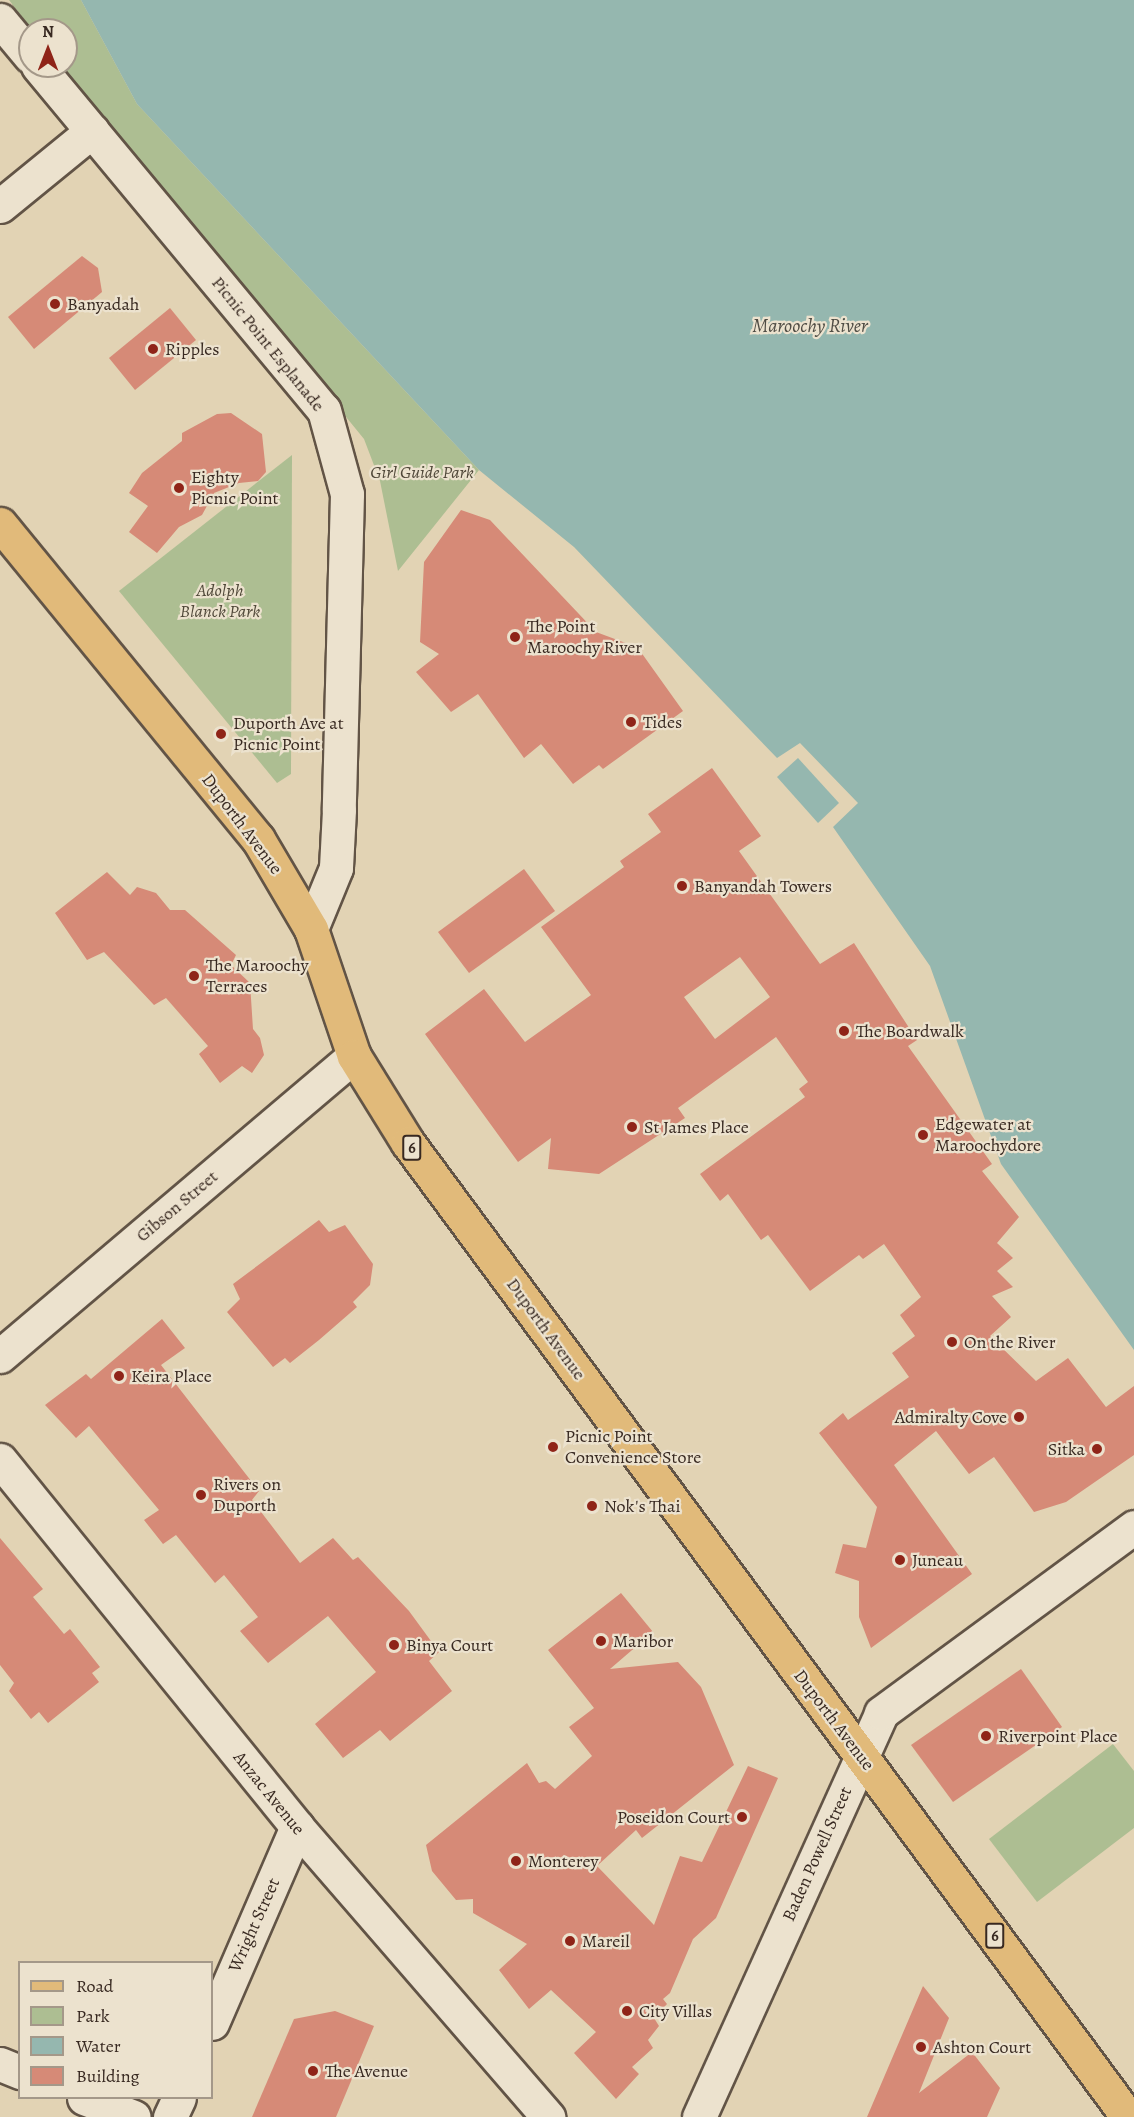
<!DOCTYPE html>
<style>
body{margin:0}
#map{position:relative;width:1134px;height:2117px;overflow:hidden;background:#e2d3b4;font-family:Alegreya,serif}
div>[style]{position:absolute}
.green>*{inset:0;background:#adbe92}
.water>*{inset:0;background:#95b7af}
.building>*{inset:0;background:#d68a77}
.roads{filter:drop-shadow(2px 0 #625446) drop-shadow(-2px 0 #625446) drop-shadow(0 2px #625446) drop-shadow(0 -2px #625446)}
.minor>*{height:33px;margin:-16.5px;padding:0 16.5px;transform-origin:16.5px;border-radius:16.5px;background:#ece2ce}
.major>*{height:33px;margin:-16.5px;padding:0 16.5px;transform-origin:16.5px;border-radius:16.5px;background:#e1ba7a}
.dots>*{width:16px;height:16px;translate:-50% -50%;box-sizing:border-box;border:3px solid #ece2ce;border-radius:50%}
span{translate:-50% -50%;white-space:nowrap;text-align:center;line-height:1.15;-webkit-text-stroke:4.5px #ece2ce;paint-order:stroke}
.shield-label span{padding:2px 4px;background:#ece2ce;border:2px solid;border-radius:4px;-webkit-text-stroke-width:0}
.shield-label{font-size:16px;color:#382921;font-weight:700}
.poi-label{font-size:18px;color:#382921}
.left{translate:0 -50%;text-align:left}
.right{translate:-100% -50%;text-align:right}
.street-label{font-size:18px;color:#382921}
.park-label{font-size:18px;color:#4f4738;font-style:italic}
.water-label{font-size:20px;color:#4f4c44;font-style:italic}
.legend{position:absolute;left:18px;top:1961px;width:195px;height:138px;box-sizing:border-box;background:#ece2ce;border:2px solid #a49889;margin:0;padding:8px 10px;list-style:none;font-size:18px;color:#382921}
.legend li{display:flex;align-items:center;gap:12px;height:30px}
.legend b{width:30px;border:2px solid #a49889}
.north{position:absolute;left:18px;top:18px;width:60px;height:60px;box-sizing:border-box;background:#ece2ce;border:2px solid #a49889;border-radius:50%;rotate:0deg;font-size:16px;font-weight:700;line-height:24px;text-align:center;color:#382921}
.north::after{content:'';display:block;margin:auto;width:21px;height:27px;background:#8f2418;clip-path:polygon(50% 0,100% 100%,50% 72%,0 100%)}
</style>
<div id="map">
<div class="green">
<div style="clip-path:polygon(9px 0,81px 0,137px 104px,479px 470px,398px 571px,380px 481px,364px 439px,60px 66px,66px 66px,66px 30px,32px 30px)"></div>
<div style="clip-path:polygon(292px 455px,291px 774px,277px 783px,119px 591px)"></div>
<div style="clip-path:polygon(1113px 1744px,1134px 1771px,1134px 1828px,1037px 1902px,989px 1839px)"></div>
</div>
<div class="water">
<div style="clip-path:polygon(81px 0,1134px 0,1134px 1350px,1001px 1164px,930px 966px,833px 827px,858px 803px,800px 743px,777px 758px,574px 547px,479px 470px,137px 104px)"></div>
<div style="clip-path:polygon(798px 758px,839px 803px,818px 823px,777px 777px)"></div>
</div>
<div class="building">
<div style="clip-path:polygon(82px 256px,98px 268px,102px 292px,34px 349px,8px 317px)"></div>
<div style="clip-path:polygon(170px 308px,196px 340px,135px 390px,109px 358px)"></div>
<div style="clip-path:polygon(231px 413px,262px 434px,266px 472px,258px 481px,239px 483px,214px 493px,202px 515px,179px 527px,157px 553px,129px 532px,148px 506px,129px 493px,142px 473px,182px 441px,182px 433px,217px 414px)"></div>
<div style="clip-path:polygon(461px 510px,490px 520px,596px 632px,631px 645px,643px 655px,683px 711px,603px 769px,599px 765px,573px 784px,541px 744px,524px 758px,478px 694px,451px 712px,416px 672px,439px 654px,420px 642px,424px 562px)"></div>
<div style="clip-path:polygon(evenodd,712px 768px,761px 836px,739px 851px,820px 964px,854px 943px,917px 1040px,908px 1046px,992px 1164px,982px 1171px,1019px 1217px,997px 1243px,1013px 1258px,997px 1271px,1013px 1287px,992px 1296px,1011px 1317px,990px 1336px,1036px 1381px,1068px 1358px,1106px 1407px,1134px 1386px,1134px 1455px,1066px 1502px,1034px 1512px,994px 1457px,969px 1474px,936px 1431px,894px 1465px,972px 1574px,871px 1648px,859px 1617px,859px 1581px,835px 1573px,843px 1544px,866px 1548px,877px 1507px,819px 1433px,843px 1413px,848px 1420px,909px 1377px,892px 1353px,915px 1336px,900px 1315px,921px 1297px,884px 1244px,863px 1259px,859px 1255px,810px 1291px,768px 1235px,761px 1240px,728px 1194px,720px 1201px,700px 1174px,805px 1097px,799px 1089px,808px 1082px,776px 1037px,678px 1108px,685px 1118px,599px 1174px,548px 1169px,551px 1138px,518px 1162px,425px 1034px,484px 989px,525px 1042px,591px 995px,541px 927px,624px 867px,620px 861px,661px 832px,648px 814px,712px 768px,740px 957px,770px 997px,715px 1039px,684px 997px,740px 957px)"></div>
<div style="clip-path:polygon(524px 869px,555px 911px,469px 973px,438px 932px)"></div>
<div style="clip-path:polygon(107px 872px,130px 895px,137px 887px,156px 893px,170px 910px,185px 910px,236px 955px,231px 965px,250px 983px,253px 1029px,260px 1038px,264px 1055px,252px 1073px,242px 1066px,220px 1083px,199px 1054px,208px 1046px,166px 998px,154px 1005px,104px 952px,87px 960px,55px 913px)"></div>
<div style="clip-path:polygon(319px 1220px,329px 1232px,345px 1225px,373px 1264px,370px 1285px,353px 1302px,357px 1307px,319px 1340px,290px 1363px,285px 1358px,273px 1367px,227px 1312px,240px 1299px,233px 1284px)"></div>
<div style="clip-path:polygon(162px 1319px,185px 1348px,161px 1365px,259px 1491px,252px 1500px,300px 1563px,333px 1538px,353px 1560px,358px 1557px,409px 1611px,439px 1652px,429px 1661px,452px 1691px,390px 1741px,380px 1730px,343px 1758px,315px 1724px,376px 1672px,328px 1616px,268px 1663px,240px 1631px,258px 1617px,224px 1575px,215px 1583px,176px 1535px,163px 1544px,144px 1520px,159px 1510px,89px 1426px,76px 1438px,45px 1405px,86px 1374px,91px 1379px)"></div>
<div style="clip-path:polygon(0 1538px,43px 1589px,33px 1597px,64px 1634px,70px 1629px,100px 1667px,92px 1673px,99px 1682px,48px 1723px,39px 1712px,31px 1719px,9px 1691px,14px 1683px,0 1665px)"></div>
<div style="clip-path:polygon(621px 1593px,653px 1632px,610px 1669px,678px 1662px,701px 1687px,734px 1765px,642px 1838px,636px 1830px,597px 1866px,654px 1925px,680px 1856px,702px 1862px,748px 1766px,778px 1778px,716px 1918px,693px 1939px,670px 1993px,663px 1999px,667px 2004px,654px 2018px,659px 2026px,648px 2040px,653px 2048px,632px 2067px,639px 2074px,616px 2099px,574px 2053px,596px 2032px,551px 1990px,529px 2009px,499px 1970px,527px 1944px,473px 1913px,473px 1899px,456px 1900px,432px 1871px,426px 1845px,527px 1763px,539px 1783px,546px 1781px,555px 1789px,592px 1756px,569px 1727px,594px 1708px,548px 1650px)"></div>
<div style="clip-path:polygon(1021px 1669px,1062px 1727px,953px 1802px,911px 1745px)"></div>
<div style="clip-path:polygon(923px 1986px,949px 2018px,919px 2093px,972px 2052px,1000px 2088px,987px 2117px,867px 2117px)"></div>
<div style="clip-path:polygon(335px 2011px,374px 2026px,336px 2117px,252px 2117px,294px 2019px)"></div>
</div>
<div class="roads">
<div class="minor">
<div style="left:0;top:20px;width:47px;rotate:50.2deg"></div>
<div style="left:38px;top:66px;width:447px;rotate:50.3deg"></div>
<div style="left:324px;top:410px;width:87px;rotate:74.7deg"></div>
<div style="left:347px;top:494px;width:316px;rotate:91.5deg"></div>
<div style="left:339px;top:810px;width:58px;rotate:93deg"></div>
<div style="left:336px;top:868px;width:66px;rotate:112.3deg"></div>
<div style="left:0;top:206px;width:119px;rotate:-39.2deg"></div>
<div style="left:0;top:1356px;width:464px;rotate:-40.3deg"></div>
<div style="left:0;top:1460px;width:472px;rotate:51deg"></div>
<div style="left:297px;top:1827px;width:384px;rotate:49.1deg"></div>
<div style="left:212px;top:2023px;width:214px;rotate:-66.6deg"></div>
<div style="left:0;top:2064px;width:22px;rotate:22deg"></div>
<div style="left:84px;top:2098px;width:53px;rotate:20.8deg"></div>
<div style="left:170px;top:2117px;width:21px;rotate:-65deg"></div>
<div style="left:699px;top:2117px;width:443px;rotate:-65.7deg"></div>
<div style="left:881px;top:1713px;width:314px;rotate:-36.3deg"></div>
</div>
<div class="major">
<div style="left:0;top:524px;width:407px;rotate:50.7deg"></div>
<div style="left:258px;top:839px;width:104px;rotate:59.5deg"></div>
<div style="left:311px;top:929px;width:134px;rotate:71.3deg"></div>
<div style="left:354px;top:1056px;width:102px;rotate:58.2deg"></div>
<div style="left:408px;top:1143px;width:1211px;rotate:53.53deg"></div>
</div>
</div>
<div class="dots">
<div style="left:55px;top:304px;background:#8f2418"></div>
<div style="left:153px;top:349px;background:#8f2418"></div>
<div style="left:179px;top:488px;background:#8f2418"></div>
<div style="left:515px;top:637px;background:#8f2418"></div>
<div style="left:631px;top:722px;background:#8f2418"></div>
<div style="left:221px;top:734px;background:#8f2418"></div>
<div style="left:682px;top:886px;background:#8f2418"></div>
<div style="left:194px;top:976px;background:#8f2418"></div>
<div style="left:844px;top:1031px;background:#8f2418"></div>
<div style="left:632px;top:1127px;background:#8f2418"></div>
<div style="left:923px;top:1135px;background:#8f2418"></div>
<div style="left:952px;top:1342px;background:#8f2418"></div>
<div style="left:119px;top:1376px;background:#8f2418"></div>
<div style="left:1019px;top:1417px;background:#8f2418"></div>
<div style="left:553px;top:1447px;background:#8f2418"></div>
<div style="left:1097px;top:1449px;background:#8f2418"></div>
<div style="left:201px;top:1495px;background:#8f2418"></div>
<div style="left:592px;top:1506px;background:#8f2418"></div>
<div style="left:900px;top:1560px;background:#8f2418"></div>
<div style="left:601px;top:1641px;background:#8f2418"></div>
<div style="left:394px;top:1645px;background:#8f2418"></div>
<div style="left:986px;top:1736px;background:#8f2418"></div>
<div style="left:742px;top:1817px;background:#8f2418"></div>
<div style="left:516px;top:1861px;background:#8f2418"></div>
<div style="left:570px;top:1941px;background:#8f2418"></div>
<div style="left:627px;top:2011px;background:#8f2418"></div>
<div style="left:921px;top:2047px;background:#8f2418"></div>
<div style="left:313px;top:2071px;background:#8f2418"></div>
</div>
<div class="shield-label">
<span style="left:412px;top:1148px">6</span>
<span style="left:995px;top:1936px">6</span>
</div>
<div class="poi-label">
<span class="left" style="left:67px;top:304px">Banyadah</span>
<span class="left" style="left:165px;top:349px">Ripples</span>
<span class="left" style="left:191px;top:488px">Eighty<br>Picnic Point</span>
<span class="left" style="left:527px;top:637px">The Point<br>Maroochy River</span>
<span class="left" style="left:643px;top:722px">Tides</span>
<span class="left" style="left:233px;top:734px">Duporth Ave at<br>Picnic Point</span>
<span class="left" style="left:694px;top:886px">Banyandah Towers</span>
<span class="left" style="left:206px;top:976px">The Maroochy<br>Terraces</span>
<span class="left" style="left:856px;top:1031px">The Boardwalk</span>
<span class="left" style="left:935px;top:1135px">Edgewater at<br>Maroochydore</span>
<span class="left" style="left:644px;top:1127px">St James Place</span>
<span class="left" style="left:964px;top:1342px">On the River</span>
<span class="left" style="left:131px;top:1376px">Keira Place</span>
<span class="right" style="left:1007px;top:1417px">Admiralty Cove</span>
<span class="left" style="left:565px;top:1447px">Picnic Point<br>Convenience Store</span>
<span class="right" style="left:1085px;top:1449px">Sitka</span>
<span class="left" style="left:213px;top:1495px">Rivers on<br>Duporth</span>
<span class="left" style="left:604px;top:1506px">Nok's Thai</span>
<span class="left" style="left:912px;top:1560px">Juneau</span>
<span class="left" style="left:613px;top:1641px">Maribor</span>
<span class="left" style="left:406px;top:1645px">Binya Court</span>
<span class="left" style="left:998px;top:1736px">Riverpoint Place</span>
<span class="right" style="left:730px;top:1817px">Poseidon Court</span>
<span class="left" style="left:528px;top:1861px">Monterey</span>
<span class="left" style="left:582px;top:1941px">Mareil</span>
<span class="left" style="left:639px;top:2011px">City Villas</span>
<span class="left" style="left:933px;top:2047px">Ashton Court</span>
<span class="left" style="left:325px;top:2071px">The Avenue</span>
</div>
<div class="street-label">
<span style="left:268px;top:344px;rotate:51deg">Picnic Point Esplanade</span>
<span style="left:242px;top:824px;rotate:53deg">Duporth Avenue</span>
<span style="left:177px;top:1206px;rotate:-40deg">Gibson Street</span>
<span style="left:546px;top:1329px;rotate:54deg">Duporth Avenue</span>
<span style="left:834px;top:1720px;rotate:53deg">Duporth Avenue</span>
<span style="left:269px;top:1793px;rotate:51deg">Anzac Avenue</span>
<span style="left:817px;top:1854px;rotate:-66deg">Baden Powell Street</span>
<span style="left:254px;top:1925px;rotate:-66deg">Wright Street</span>
</div>
<div class="park-label">
<span style="left:422px;top:472px">Girl Guide Park</span>
<span style="left:220px;top:601px">Adolph<br>Blanck Park</span>
</div>
<div class="water-label">
<span style="left:810px;top:325px">Maroochy River</span>
</div>
<ul class="legend">
<li><b style="height:8px;background:#e1ba7a"></b>Road</li>
<li><b style="height:16px;background:#adbe92"></b>Park</li>
<li><b style="height:16px;background:#95b7af"></b>Water</li>
<li><b style="height:16px;background:#d68a77"></b>Building</li>
</ul>
<div class="north">N</div>
</div>
